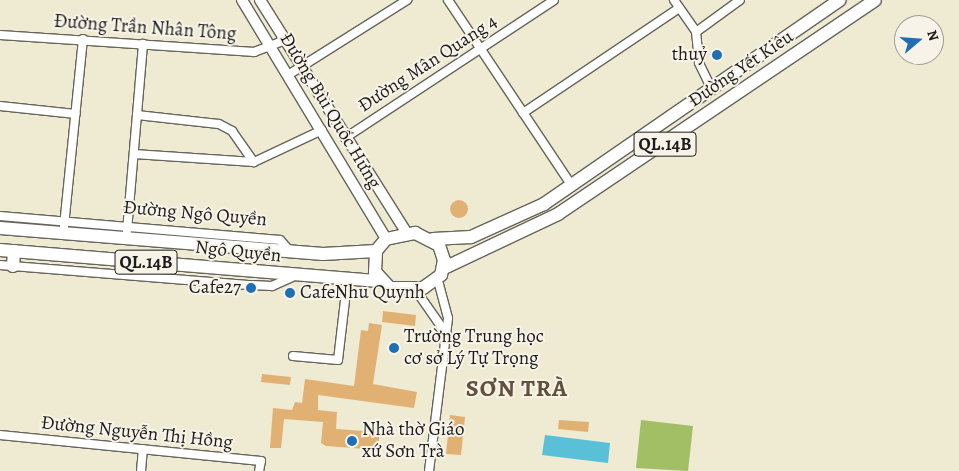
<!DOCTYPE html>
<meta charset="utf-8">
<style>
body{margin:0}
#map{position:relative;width:959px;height:471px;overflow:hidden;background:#efead2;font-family:Alegreya,serif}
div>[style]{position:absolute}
.green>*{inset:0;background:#a3bf65}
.water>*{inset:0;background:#5ac0d8}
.building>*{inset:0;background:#e1b174}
.round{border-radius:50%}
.roads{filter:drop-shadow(1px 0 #66645c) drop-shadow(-1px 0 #66645c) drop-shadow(0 1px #66645c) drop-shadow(0 -1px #66645c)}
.minor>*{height:8px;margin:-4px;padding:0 4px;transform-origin:4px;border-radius:4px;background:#fff}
.tertiary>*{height:10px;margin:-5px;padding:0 5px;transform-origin:5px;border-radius:5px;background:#fff}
.trunk>*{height:12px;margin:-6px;padding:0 6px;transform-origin:6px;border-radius:6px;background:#fff}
.dots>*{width:14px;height:14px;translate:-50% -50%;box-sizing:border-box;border:2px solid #f7f3e8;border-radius:50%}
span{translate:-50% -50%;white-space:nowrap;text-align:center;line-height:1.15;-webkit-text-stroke:4px #f7f3e8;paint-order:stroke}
.shield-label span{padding:1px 4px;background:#f7f3e8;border:1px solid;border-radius:4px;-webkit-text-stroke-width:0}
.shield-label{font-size:18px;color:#1c1c1c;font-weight:700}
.street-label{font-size:19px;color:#1c1c1c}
.poi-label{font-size:19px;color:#1c1c1c}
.right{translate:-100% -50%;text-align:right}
.left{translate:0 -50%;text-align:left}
.district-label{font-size:24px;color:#61503b;font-weight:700;letter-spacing:1px}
.north{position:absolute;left:894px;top:15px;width:50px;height:50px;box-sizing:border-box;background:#f7f3e8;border:1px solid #9f9d96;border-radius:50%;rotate:72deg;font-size:14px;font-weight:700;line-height:20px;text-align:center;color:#1c1c1c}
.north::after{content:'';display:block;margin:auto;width:18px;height:22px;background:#1f6fb2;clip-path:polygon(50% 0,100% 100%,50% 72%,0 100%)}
</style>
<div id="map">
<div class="green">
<div style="clip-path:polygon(641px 420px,693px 426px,688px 471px,636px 468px)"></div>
</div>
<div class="water">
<div style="clip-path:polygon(545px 435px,610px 443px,608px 463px,542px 455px)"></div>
</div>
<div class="building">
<div class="round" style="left:450px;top:200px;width:18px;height:18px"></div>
<div style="clip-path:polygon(383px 311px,416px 315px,415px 326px,382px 322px)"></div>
<div style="clip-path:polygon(369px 323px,382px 325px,373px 384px,417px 392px,414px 408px,318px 395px,318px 410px,337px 412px,336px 429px,379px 432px,379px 450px,326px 446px,321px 443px,323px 422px,284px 419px,281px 448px,270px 448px,273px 408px,292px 410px,295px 402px,302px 403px,305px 379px,354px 386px,361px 330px,368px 331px)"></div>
<div style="clip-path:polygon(262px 374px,291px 377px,290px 385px,261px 382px)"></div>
<div style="clip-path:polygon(450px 415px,465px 417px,461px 455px,446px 454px)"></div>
<div style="clip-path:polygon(559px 420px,589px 422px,588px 432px,558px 429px)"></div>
</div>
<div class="roads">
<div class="minor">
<div style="left:448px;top:0;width:224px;rotate:56.3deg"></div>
<div style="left:674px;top:0;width:39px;rotate:55deg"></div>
<div style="left:696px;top:32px;width:31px;rotate:84deg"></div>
<div style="left:699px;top:63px;width:30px;rotate:64deg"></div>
<div style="left:696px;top:32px;width:54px;rotate:-36deg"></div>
<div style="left:0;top:35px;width:255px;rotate:3.8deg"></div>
<div style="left:254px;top:52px;width:33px;rotate:-21deg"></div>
<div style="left:288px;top:75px;width:141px;rotate:-32.2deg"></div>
<div style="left:0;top:106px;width:76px;rotate:6deg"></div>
<div style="left:523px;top:113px;width:188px;rotate:-33.9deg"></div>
<div style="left:137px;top:115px;width:82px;rotate:6.3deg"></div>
<div style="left:219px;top:124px;width:15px;rotate:28deg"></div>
<div style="left:232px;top:131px;width:38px;rotate:55deg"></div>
<div style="left:345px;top:138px;width:250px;rotate:-33.4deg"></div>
<div style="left:134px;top:154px;width:120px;rotate:3.8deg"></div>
<div style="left:254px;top:162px;width:75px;rotate:-25.2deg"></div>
<div style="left:0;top:216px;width:281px;rotate:4.9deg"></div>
<div style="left:280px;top:240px;width:15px;rotate:48deg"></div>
<div style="left:64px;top:226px;width:188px;rotate:-84.2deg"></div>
<div style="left:127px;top:231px;width:188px;rotate:-85.1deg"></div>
<div style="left:0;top:265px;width:252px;rotate:4.6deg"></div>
<div style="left:251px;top:285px;width:21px;rotate:3deg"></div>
<div style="left:272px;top:286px;width:22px;rotate:-24deg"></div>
<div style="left:415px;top:289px;width:52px;rotate:55.1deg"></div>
<div style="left:293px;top:356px;width:45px;rotate:5.1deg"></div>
<div style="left:338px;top:360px;width:68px;rotate:-83.3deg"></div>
<div style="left:0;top:435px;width:262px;rotate:5.7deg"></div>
<div style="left:261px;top:461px;width:10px;rotate:101deg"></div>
<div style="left:141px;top:471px;width:22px;rotate:-85deg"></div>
<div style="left:429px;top:471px;width:154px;rotate:-82.9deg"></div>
<div style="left:448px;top:318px;width:39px;rotate:-105deg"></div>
</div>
<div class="tertiary">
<div style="left:242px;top:0;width:279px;rotate:58.9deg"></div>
<div style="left:260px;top:0;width:275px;rotate:57.8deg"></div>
</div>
<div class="trunk">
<div style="left:0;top:228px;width:324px;rotate:4.6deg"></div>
<div style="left:323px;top:254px;width:53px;rotate:-3.2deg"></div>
<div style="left:415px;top:233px;width:27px;rotate:27deg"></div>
<div style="left:439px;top:245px;width:16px;rotate:72deg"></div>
<div style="left:444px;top:260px;width:15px;rotate:101deg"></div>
<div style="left:441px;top:275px;width:22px;rotate:144deg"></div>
<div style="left:423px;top:288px;width:33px;rotate:180deg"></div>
<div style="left:390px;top:288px;width:22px;rotate:-133deg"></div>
<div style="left:375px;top:272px;width:21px;rotate:-87deg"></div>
<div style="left:376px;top:251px;width:16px;rotate:-50deg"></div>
<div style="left:386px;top:239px;width:30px;rotate:-12deg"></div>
<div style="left:433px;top:239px;width:38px;rotate:-3deg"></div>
<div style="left:471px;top:237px;width:80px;rotate:-24.3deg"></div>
<div style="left:544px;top:204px;width:359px;rotate:-34.6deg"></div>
<div style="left:0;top:250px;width:380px;rotate:4.7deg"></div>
<div style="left:13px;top:266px;width:15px;rotate:-86deg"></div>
<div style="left:444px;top:268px;width:126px;rotate:-25.3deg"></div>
<div style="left:558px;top:214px;width:382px;rotate:-34deg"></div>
</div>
</div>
<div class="dots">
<div style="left:717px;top:55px;background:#1f6fb2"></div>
<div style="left:251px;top:288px;background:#1f6fb2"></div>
<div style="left:290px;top:293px;background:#1f6fb2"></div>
<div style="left:394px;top:348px;background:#1f6fb2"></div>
<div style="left:352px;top:441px;background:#1f6fb2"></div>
</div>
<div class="shield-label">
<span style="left:665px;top:144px">QL.14B</span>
<span style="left:146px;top:262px">QL.14B</span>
</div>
<div class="street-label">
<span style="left:145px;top:28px;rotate:4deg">Đường Trần Nhân Tông</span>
<span style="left:428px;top:64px;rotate:-33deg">Đường Mân Quang 4</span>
<span style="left:741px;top:69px;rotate:-34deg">Đường Yết Kiêu</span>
<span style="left:330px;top:111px;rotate:59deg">Đường Bùi Quốc Hưng</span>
<span style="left:195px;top:214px;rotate:5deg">Đường Ngô Quyền</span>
<span style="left:238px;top:252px;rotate:6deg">Ngô Quyền</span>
<span style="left:137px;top:433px;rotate:6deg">Đường Nguyễn Thị Hồng</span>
</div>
<div class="poi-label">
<span class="right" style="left:707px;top:55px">thuỷ</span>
<span class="right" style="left:241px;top:288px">Cafe27</span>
<span class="left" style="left:300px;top:293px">CafeNhu Quynh</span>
<span class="left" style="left:404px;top:348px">Trường Trung học<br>cơ sở Lý Tự Trọng</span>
<span class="left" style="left:362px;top:441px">Nhà thờ Giáo<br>xứ Sơn Trà</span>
</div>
<div class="district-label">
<span style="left:517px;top:389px">SƠN TRÀ</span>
</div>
<div class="north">N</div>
</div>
